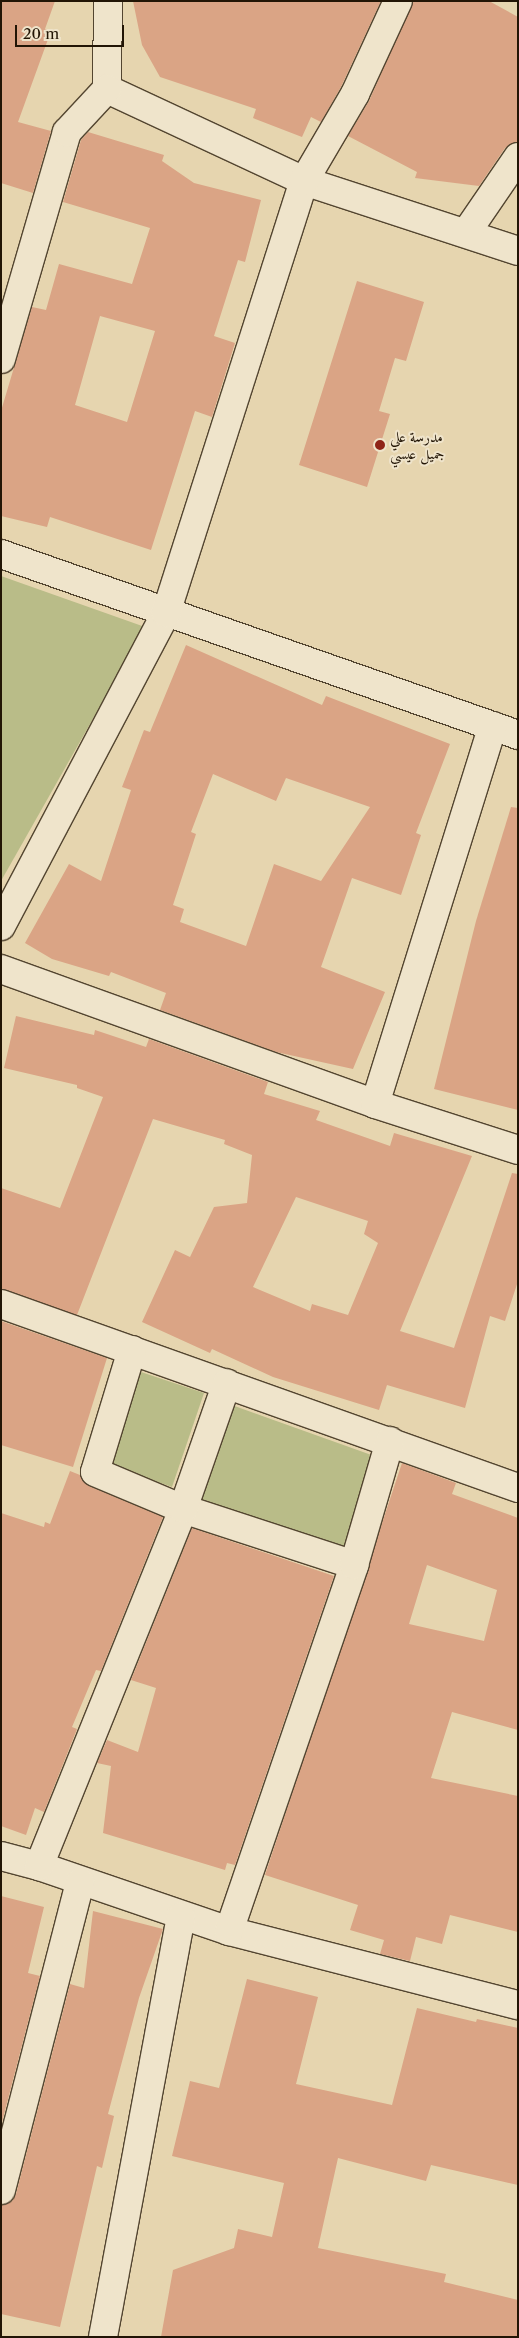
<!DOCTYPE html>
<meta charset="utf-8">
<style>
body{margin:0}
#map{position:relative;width:519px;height:2338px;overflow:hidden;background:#e6d5af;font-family:"Libre Caslon Text",Amiri,serif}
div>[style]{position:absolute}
.green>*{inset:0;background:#b9bc88}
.building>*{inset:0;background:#daa485}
.roads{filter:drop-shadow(1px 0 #534530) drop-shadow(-1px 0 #534530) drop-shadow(0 1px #534530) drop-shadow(0 -1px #534530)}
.street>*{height:28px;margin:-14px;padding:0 14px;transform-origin:14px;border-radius:14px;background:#efe4cb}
.dots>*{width:14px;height:14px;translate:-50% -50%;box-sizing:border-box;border:2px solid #efe4cb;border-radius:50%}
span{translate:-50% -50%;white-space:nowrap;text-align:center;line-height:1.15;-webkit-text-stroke:4px #efe4cb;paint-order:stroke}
.poi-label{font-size:15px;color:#221505}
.left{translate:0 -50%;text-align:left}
.frame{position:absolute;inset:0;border:2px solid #221505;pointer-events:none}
.scale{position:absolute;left:15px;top:25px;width:109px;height:22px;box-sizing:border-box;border:2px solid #221505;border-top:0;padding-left:6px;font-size:15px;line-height:18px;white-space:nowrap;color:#221505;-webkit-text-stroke:4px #efe4cb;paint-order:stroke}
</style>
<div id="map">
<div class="green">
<div style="clip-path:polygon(1px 576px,145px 627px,1px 881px)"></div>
<div style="clip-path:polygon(132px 1369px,204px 1393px,172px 1487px,101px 1462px)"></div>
<div style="clip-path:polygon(229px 1404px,377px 1457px,344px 1551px,196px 1499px)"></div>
</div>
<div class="building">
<div style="clip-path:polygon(1px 1px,55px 1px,45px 29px,51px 31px,18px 122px,51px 131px,33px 193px,1px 183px)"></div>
<div style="clip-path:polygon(133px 1px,381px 1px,341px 87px,321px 122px,311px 117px,302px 137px,253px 118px,256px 109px,160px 77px,142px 45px)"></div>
<div style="clip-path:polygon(413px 1px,489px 1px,518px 17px,518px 142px,505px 148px,479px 186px,415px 178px,417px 172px,348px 136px,369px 101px)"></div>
<div style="clip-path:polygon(evenodd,88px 132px,164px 155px,162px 161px,194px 183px,261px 200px,245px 262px,238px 260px,214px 336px,235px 343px,212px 417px,195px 411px,151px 550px,50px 517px,47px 527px,1px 516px,1px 411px,32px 307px,46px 310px,59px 264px,132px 284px,150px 228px,63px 202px,81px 140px,88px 132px,100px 316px,155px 331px,127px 422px,75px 405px,100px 316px)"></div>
<div style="clip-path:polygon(357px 281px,424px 302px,406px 361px,395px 358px,379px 411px,390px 414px,367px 487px,299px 465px)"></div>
<div style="clip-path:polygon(evenodd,186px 645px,322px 705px,326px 696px,450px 744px,416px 833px,421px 835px,401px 895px,352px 878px,321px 967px,385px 992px,353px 1069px,276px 1052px,160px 1010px,166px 993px,111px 972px,109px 976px,52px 959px,25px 943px,69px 864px,101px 881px,131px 790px,122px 787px,144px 730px,150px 732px,186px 645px,213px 774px,276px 801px,286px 778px,370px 807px,321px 881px,274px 864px,246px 946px,180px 922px,184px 909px,173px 905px,196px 834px,191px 832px,213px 774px)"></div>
<div style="clip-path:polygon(511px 807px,518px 808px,518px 1110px,434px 1089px,476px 921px)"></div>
<div style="clip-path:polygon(evenodd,16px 1016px,94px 1035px,95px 1030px,146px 1047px,149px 1039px,268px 1082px,264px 1094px,320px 1111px,316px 1120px,390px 1146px,394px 1133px,472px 1156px,400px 1331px,454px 1348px,512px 1173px,518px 1174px,518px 1281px,505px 1321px,490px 1316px,465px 1408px,387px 1385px,379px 1410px,273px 1377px,212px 1349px,210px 1353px,142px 1322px,175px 1250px,190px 1257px,214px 1207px,247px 1203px,252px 1155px,224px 1144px,225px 1140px,153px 1119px,77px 1315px,1px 1289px,1px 1188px,60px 1208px,103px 1097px,77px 1088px,77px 1085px,4px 1068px,16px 1016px,296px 1197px,368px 1221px,364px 1234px,378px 1243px,348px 1315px,312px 1304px,310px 1311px,253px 1287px,296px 1197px)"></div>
<div style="clip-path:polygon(1px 1321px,107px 1358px,73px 1467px,1px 1445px)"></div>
<div style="clip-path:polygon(evenodd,402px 1463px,456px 1483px,452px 1494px,518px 1518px,518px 1730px,452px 1712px,431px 1778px,518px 1796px,518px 1932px,450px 1915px,442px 1944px,416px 1937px,410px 1961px,380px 1954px,384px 1940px,350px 1930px,358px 1905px,265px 1875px,402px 1463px,427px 1565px,497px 1590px,484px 1641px,409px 1624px,427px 1565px)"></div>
<div style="clip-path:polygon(70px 1471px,80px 1475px,89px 1486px,163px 1517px,101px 1671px,96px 1670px,72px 1727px,77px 1729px,44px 1812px,35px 1808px,26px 1835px,1px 1826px,1px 1513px,44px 1527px,45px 1522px,50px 1524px)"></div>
<div style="clip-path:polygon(192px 1528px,334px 1576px,235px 1865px,227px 1863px,225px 1870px,103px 1833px,111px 1766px,97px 1763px,107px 1740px,138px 1752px,156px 1688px,131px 1680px)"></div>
<div style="clip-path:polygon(1px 1896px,44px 1907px,28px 1973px,40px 1976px,1px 2126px)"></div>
<div style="clip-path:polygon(93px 1911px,163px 1929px,139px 1998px,108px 2114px,114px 2116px,102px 2168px,97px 2166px,60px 2327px,1px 2314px,1px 2205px,12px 2201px,16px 2194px,70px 1984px,84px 1988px)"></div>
<div style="clip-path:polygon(247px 1979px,318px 1997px,296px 2084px,392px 2105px,417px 2008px,476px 2022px,477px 2019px,518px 2028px,518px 2185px,431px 2165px,426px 2181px,338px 2158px,318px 2248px,446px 2274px,444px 2282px,518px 2300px,518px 2337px,161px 2337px,173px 2270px,234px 2248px,238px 2229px,272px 2237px,284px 2183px,172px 2156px,190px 2081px,219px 2088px)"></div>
</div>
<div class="roads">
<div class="street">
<div style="left:108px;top:1px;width:88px;rotate:90.7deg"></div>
<div style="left:107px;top:89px;width:217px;rotate:25deg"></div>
<div style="left:304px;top:181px;width:225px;rotate:18.1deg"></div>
<div style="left:466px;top:233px;width:92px;rotate:-55.6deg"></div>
<div style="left:1px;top:359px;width:236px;rotate:-73.8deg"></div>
<div style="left:67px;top:132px;width:59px;rotate:-47.1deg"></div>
<div style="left:1px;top:554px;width:548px;rotate:19.29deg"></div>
<div style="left:1px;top:926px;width:354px;rotate:-62.2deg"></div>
<div style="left:166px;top:613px;width:454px;rotate:-72.3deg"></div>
<div style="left:304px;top:181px;width:101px;rotate:-59.6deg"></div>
<div style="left:355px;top:94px;width:102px;rotate:-65.2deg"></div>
<div style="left:1px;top:969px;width:398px;rotate:19.8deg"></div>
<div style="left:375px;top:1104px;width:150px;rotate:17.8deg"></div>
<div style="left:375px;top:1104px;width:396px;rotate:-72.7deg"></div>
<div style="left:1px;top:1304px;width:549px;rotate:19.59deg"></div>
<div style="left:132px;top:1350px;width:127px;rotate:106.9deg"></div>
<div style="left:95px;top:1472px;width:95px;rotate:22.8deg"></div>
<div style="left:183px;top:1509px;width:180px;rotate:18.1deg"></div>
<div style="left:1px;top:1856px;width:39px;rotate:15deg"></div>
<div style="left:39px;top:1866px;width:201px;rotate:18.9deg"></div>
<div style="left:229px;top:1931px;width:298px;rotate:14.4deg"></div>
<div style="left:39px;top:1866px;width:385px;rotate:-68deg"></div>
<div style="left:183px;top:1509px;width:133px;rotate:-70.8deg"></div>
<div style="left:229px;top:1931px;width:387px;rotate:-71.1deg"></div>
<div style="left:354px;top:1565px;width:129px;rotate:-73.8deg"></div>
<div style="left:1px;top:2190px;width:318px;rotate:-75.6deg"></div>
<div style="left:103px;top:2337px;width:427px;rotate:-79.5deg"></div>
</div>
</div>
<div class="dots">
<div style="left:380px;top:445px;background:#8f2418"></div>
</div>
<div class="poi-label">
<span class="left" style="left:390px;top:445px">مدرسة علي<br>جميل عيسي</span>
</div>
<div class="frame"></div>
<div class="scale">20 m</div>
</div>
